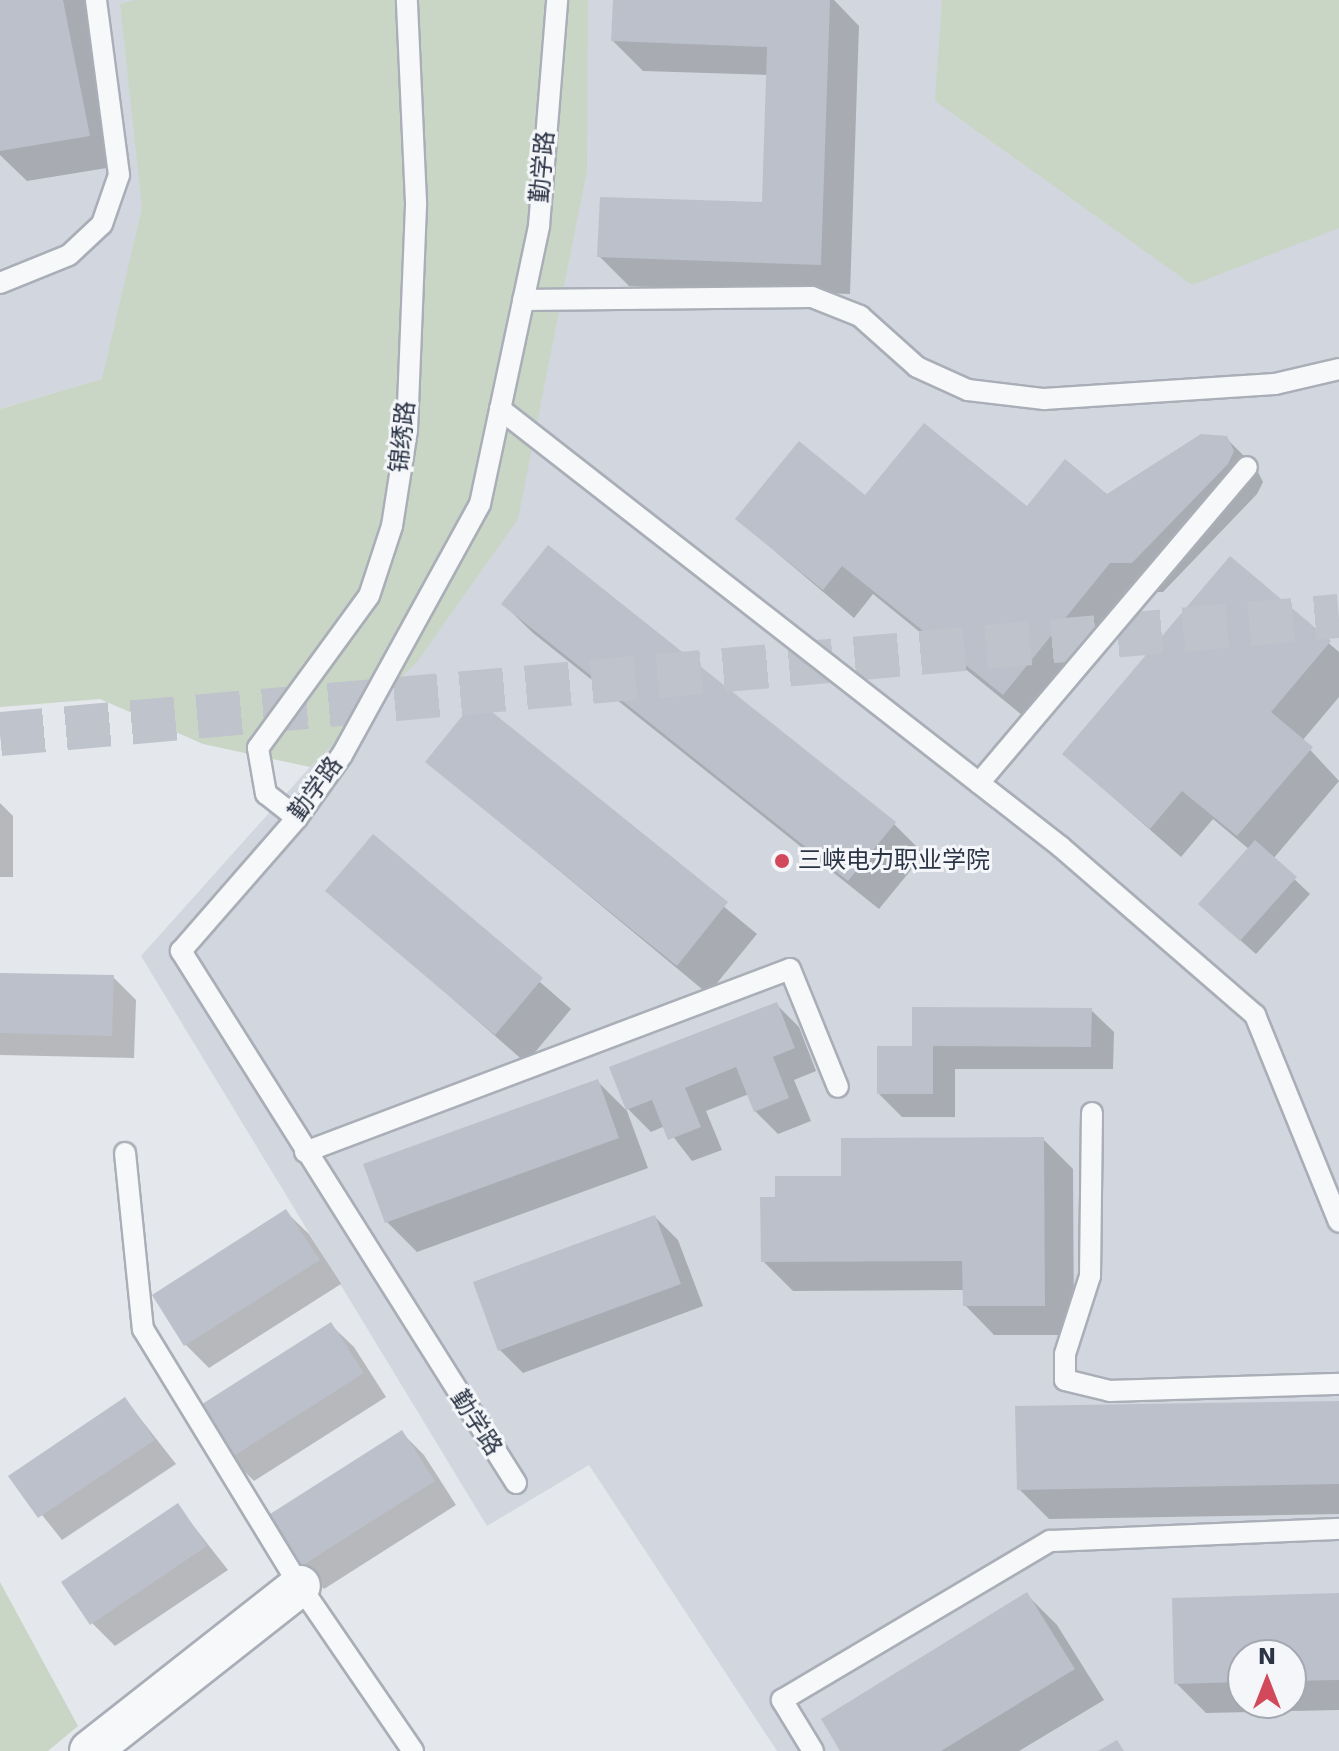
<!DOCTYPE html>
<meta charset="utf-8">
<style>
body{margin:0}
#map{position:relative;width:1339px;height:1751px;overflow:hidden;background:#e4e7ec;font-family:"DejaVu Sans","Noto Sans SC",sans-serif}
div>[style]{position:absolute}
.built>*{inset:0;background:#d2d6de}
.green>*{inset:0;background:#c9d6c5}
.shadow>*{inset:0;background:#0003}
.building>*{inset:0;background:#bbc0ca}
.primary-tunnel>*{height:44px;margin-top:-22px;transform-origin:0;background:repeating-linear-gradient(90deg,#bfc3cb 0 44px,transparent 0 66px)}
.roads{filter:drop-shadow(2px 0 #a9aeb7) drop-shadow(-2px 0 #a9aeb7) drop-shadow(0 2px #a9aeb7) drop-shadow(0 -2px #a9aeb7)}
.service>*{height:20px;margin:-10px;padding:0 10px;transform-origin:10px;border-radius:10px;background:#f7f8fa}
.minor>*{height:40px;margin:-20px;padding:0 20px;transform-origin:20px;border-radius:20px;background:#f7f8fa}
.dots>*{width:22px;height:22px;translate:-50% -50%;box-sizing:border-box;border:4px solid #f4f6f9;border-radius:50%}
span{translate:-50% -50%;white-space:nowrap;text-align:center;line-height:1.15;-webkit-text-stroke:6px #f4f6f9;paint-order:stroke}
.street-label{font-size:24px;color:#2b3445}
.poi-label{font-size:24px;color:#2b3445}
.left{translate:0 -50%;text-align:left}
.north{position:absolute;left:1227px;top:1639px;width:80px;height:80px;box-sizing:border-box;background:#f4f6f9;border:2px solid #a4a8b1;border-radius:50%;rotate:0deg;font-size:22px;font-weight:700;line-height:32px;text-align:center;color:#2b3445}
.north::after{content:'';display:block;margin:auto;width:28px;height:36px;background:#d1495b;clip-path:polygon(50% 0,100% 100%,50% 72%,0 100%)}
</style>
<div id="map">
<div class="built">
<div style="clip-path:polygon(evenodd,0 0,1339px 0,1339px 1751px,777px 1751px,589px 1465px,487px 1526px,141px 956px,310px 767px,102px 379px,0 409px,0 0,1243px 1655px,1291px 1655px,1291px 1703px,1243px 1703px,1243px 1655px)"></div>
</div>
<div class="green">
<div style="clip-path:polygon(135px 0,588px 0,587px 170px,518px 519px,417px 662px,310px 767px,203px 744px,100px 699px,0 707px,0 409px,102px 379px,142px 208px,120px 4px)"></div>
<div style="clip-path:polygon(942px 0,1339px 0,1339px 228px,1192px 285px,935px 101px)"></div>
<div style="clip-path:polygon(0 1582px,78px 1726px,48px 1751px,0 1751px)"></div>
</div>
<div class="shadow">
<div style="clip-path:polygon(0 0,86px 0,119px 166px,27px 181px,0 155px)"></div>
<div style="clip-path:polygon(615px 0,834px 0,859px 26px,850px 294px,629px 286px,599px 256px,763px 204px,768px 75px,643px 71px,613px 41px)"></div>
<div style="clip-path:polygon(1226px 438px,1256px 468px,1263px 482px,1257px 494px,1163px 592px,1141px 592px,1033px 724px,873px 594px,854px 618px,737px 519px,866px 498px,1027px 508px,1107px 496px)"></div>
<div style="clip-path:polygon(1230px 559px,1339px 652px,1339px 697px,1302px 741px,1339px 781px,1273px 859px,1310px 894px,1256px 954px,1216px 919px,1250px 850px,1213px 819px,1181px 857px,1064px 754px)"></div>
<div style="clip-path:polygon(503px 604px,894px 824px,924px 854px,879px 909px,533px 633px)"></div>
<div style="clip-path:polygon(476px 702px,757px 934px,708px 994px,428px 762px)"></div>
<div style="clip-path:polygon(0 803px,13px 816px,13px 877px,0 877px)"></div>
<div style="clip-path:polygon(373px 837px,571px 1009px,526px 1063px,328px 890px)"></div>
<div style="clip-path:polygon(0 975px,113px 977px,136px 1000px,134px 1058px,0 1055px)"></div>
<div style="clip-path:polygon(776px 1004px,799px 1027px,816px 1071px,794px 1080px,811px 1121px,778px 1134px,755px 1111px,749px 1094px,706px 1111px,722px 1150px,692px 1161px,665px 1126px,651px 1132px,628px 1109px)"></div>
<div style="clip-path:polygon(1091px 1010px,1114px 1032px,1113px 1069px,955px 1069px,955px 1117px,902px 1117px,879px 1094px,914px 1048px)"></div>
<div style="clip-path:polygon(597px 1081px,627px 1111px,648px 1168px,417px 1252px,387px 1222px)"></div>
<div style="clip-path:polygon(1043px 1139px,1073px 1169px,1074px 1335px,994px 1335px,965px 1305px,964px 1290px,793px 1291px,763px 1261px,777px 1199px,843px 1178px)"></div>
<div style="clip-path:polygon(286px 1212px,309px 1234px,341px 1284px,209px 1368px,186px 1345px,154px 1296px)"></div>
<div style="clip-path:polygon(655px 1217px,678px 1240px,703px 1306px,523px 1373px,500px 1350px)"></div>
<div style="clip-path:polygon(331px 1325px,354px 1347px,386px 1397px,254px 1481px,231px 1458px)"></div>
<div style="clip-path:polygon(125px 1399px,176px 1464px,62px 1540px,11px 1476px)"></div>
<div style="clip-path:polygon(1339px 1403px,1339px 1514px,1049px 1519px,1019px 1489px)"></div>
<div style="clip-path:polygon(401px 1432px,424px 1455px,456px 1505px,324px 1589px,302px 1566px)"></div>
<div style="clip-path:polygon(177px 1505px,228px 1570px,115px 1646px,92px 1623px)"></div>
<div style="clip-path:polygon(1027px 1595px,1057px 1625px,1104px 1700px,1019px 1751px,843px 1751px)"></div>
<div style="clip-path:polygon(evenodd,1339px 1595px,1339px 1710px,1206px 1713px,1176px 1683px,1339px 1595px,1243px 1655px,1291px 1655px,1291px 1703px,1243px 1703px,1243px 1655px)"></div>
</div>
<div class="building">
<div style="clip-path:polygon(0 0,63px 0,90px 136px,0 151px)"></div>
<div style="clip-path:polygon(613px 0,830px 0,821px 265px,597px 257px,600px 197px,762px 202px,767px 47px,611px 41px)"></div>
<div style="clip-path:polygon(924px 423px,1027px 506px,1065px 459px,1107px 494px,1201px 434px,1227px 436px,1234px 451px,1228px 464px,1132px 563px,1110px 563px,1003px 695px,842px 566px,823px 590px,735px 519px,799px 441px,865px 495px)"></div>
<div style="clip-path:polygon(548px 545px,896px 822px,848px 881px,501px 604px)"></div>
<div style="clip-path:polygon(1230px 556px,1331px 641px,1271px 712px,1313px 747px,1237px 836px,1182px 791px,1150px 829px,1062px 754px)"></div>
<div style="clip-path:polygon(476px 699px,728px 902px,677px 966px,425px 762px)"></div>
<div style="clip-path:polygon(373px 834px,543px 978px,495px 1035px,325px 891px)"></div>
<div style="clip-path:polygon(1255px 840px,1297px 877px,1240px 941px,1198px 904px)"></div>
<div style="clip-path:polygon(0 973px,114px 975px,112px 1036px,0 1033px)"></div>
<div style="clip-path:polygon(777px 1002px,795px 1048px,773px 1057px,789px 1098px,754px 1112px,736px 1067px,685px 1088px,701px 1127px,668px 1140px,652px 1100px,626px 1110px,609px 1067px)"></div>
<div style="clip-path:polygon(912px 1007px,1092px 1008px,1091px 1047px,933px 1046px,933px 1094px,877px 1094px,877px 1046px,912px 1046px)"></div>
<div style="clip-path:polygon(598px 1079px,619px 1138px,385px 1223px,363px 1164px)"></div>
<div style="clip-path:polygon(1044px 1137px,1045px 1306px,963px 1306px,962px 1261px,761px 1262px,760px 1197px,775px 1197px,775px 1176px,841px 1176px,841px 1138px)"></div>
<div style="clip-path:polygon(286px 1209px,320px 1260px,184px 1346px,152px 1295px)"></div>
<div style="clip-path:polygon(655px 1215px,681px 1284px,498px 1351px,473px 1282px)"></div>
<div style="clip-path:polygon(331px 1322px,364px 1373px,229px 1459px,196px 1408px)"></div>
<div style="clip-path:polygon(125px 1397px,155px 1440px,38px 1518px,8px 1476px)"></div>
<div style="clip-path:polygon(1339px 1401px,1339px 1484px,1017px 1490px,1015px 1406px)"></div>
<div style="clip-path:polygon(402px 1430px,435px 1481px,300px 1567px,267px 1516px)"></div>
<div style="clip-path:polygon(178px 1503px,207px 1546px,90px 1625px,61px 1582px)"></div>
<div style="clip-path:polygon(1027px 1592px,1075px 1669px,941px 1751px,840px 1751px,821px 1719px)"></div>
<div style="clip-path:polygon(1339px 1593px,1339px 1680px,1291px 1681px,1291px 1655px,1243px 1655px,1243px 1682px,1174px 1684px,1172px 1598px)"></div>
<div style="clip-path:polygon(1117px 1740px,1124px 1751px,1098px 1751px)"></div>
</div>
<div class="primary-tunnel">
<div style="left:0;top:734px;width:1344px;rotate:-5.04deg"></div>
</div>
<div class="roads">
<div class="service">
<div style="left:0;top:283px;width:74px;rotate:-22.1deg"></div>
<div style="left:69px;top:255px;width:45px;rotate:-43.2deg"></div>
<div style="left:102px;top:224px;width:52px;rotate:-70.9deg"></div>
<div style="left:119px;top:175px;width:177px;rotate:-97.5deg"></div>
<div style="left:523px;top:300px;width:289px;rotate:-0.6deg"></div>
<div style="left:812px;top:297px;width:52px;rotate:21.6deg"></div>
<div style="left:860px;top:316px;width:76px;rotate:41.8deg"></div>
<div style="left:917px;top:367px;width:56px;rotate:24.3deg"></div>
<div style="left:968px;top:390px;width:77px;rotate:6.8deg"></div>
<div style="left:1044px;top:399px;width:231px;rotate:-3.7deg"></div>
<div style="left:1275px;top:384px;width:66px;rotate:-13.2deg"></div>
<div style="left:500px;top:409px;width:712px;rotate:37.98deg"></div>
<div style="left:1061px;top:847px;width:257px;rotate:40.9deg"></div>
<div style="left:1255px;top:1015px;width:223px;rotate:67.9deg"></div>
<div style="left:979px;top:783px;width:414px;rotate:-49.7deg"></div>
<div style="left:297px;top:818px;width:39px;rotate:-142deg"></div>
<div style="left:266px;top:794px;width:47px;rotate:-99.9deg"></div>
<div style="left:258px;top:748px;width:188px;rotate:-53.9deg"></div>
<div style="left:369px;top:596px;width:74px;rotate:-71.8deg"></div>
<div style="left:392px;top:526px;width:97px;rotate:-81.1deg"></div>
<div style="left:407px;top:430px;width:228px;rotate:-87.7deg"></div>
<div style="left:416px;top:202px;width:202px;rotate:-92.6deg"></div>
<div style="left:1092px;top:1113px;width:163px;rotate:90.7deg"></div>
<div style="left:1090px;top:1276px;width:82px;rotate:107.8deg"></div>
<div style="left:1065px;top:1354px;width:26px;rotate:90deg"></div>
<div style="left:1065px;top:1380px;width:46px;rotate:13.7deg"></div>
<div style="left:1110px;top:1391px;width:229px;rotate:-1.8deg"></div>
<div style="left:305px;top:1152px;width:518px;rotate:-20.67deg"></div>
<div style="left:790px;top:969px;width:127px;rotate:67.9deg"></div>
<div style="left:125px;top:1153px;width:177px;rotate:84.2deg"></div>
<div style="left:143px;top:1329px;width:301px;rotate:58.6deg"></div>
<div style="left:300px;top:1586px;width:200px;rotate:55.6deg"></div>
<div style="left:516px;top:1483px;width:629px;rotate:-122.2deg"></div>
<div style="left:181px;top:951px;width:176px;rotate:-48.9deg"></div>
<div style="left:297px;top:818px;width:77px;rotate:-54.5deg"></div>
<div style="left:342px;top:755px;width:286px;rotate:-61.2deg"></div>
<div style="left:480px;top:504px;width:284px;rotate:-78deg"></div>
<div style="left:539px;top:226px;width:227px;rotate:-85.4deg"></div>
<div style="left:813px;top:1751px;width:60px;rotate:-121.3deg"></div>
<div style="left:782px;top:1700px;width:312px;rotate:-30.7deg"></div>
<div style="left:1050px;top:1541px;width:289px;rotate:-2.4deg"></div>
</div>
<div class="minor">
<div style="left:90px;top:1751px;width:267px;rotate:-38.2deg"></div>
</div>
</div>
<div class="dots">
<div style="left:782px;top:861px;background:#d1495b"></div>
</div>
<div class="street-label">
<span style="left:543px;top:167px;rotate:-85deg">勤学路</span>
<span style="left:403px;top:437px;rotate:-84deg">锦绣路</span>
<span style="left:316px;top:789px;rotate:-54deg">勤学路</span>
<span style="left:476px;top:1423px;rotate:57deg">勤学路</span>
</div>
<div class="poi-label">
<span class="left" style="left:798px;top:861px">三峡电力职业学院</span>
</div>
<div class="north">N</div>
</div>
